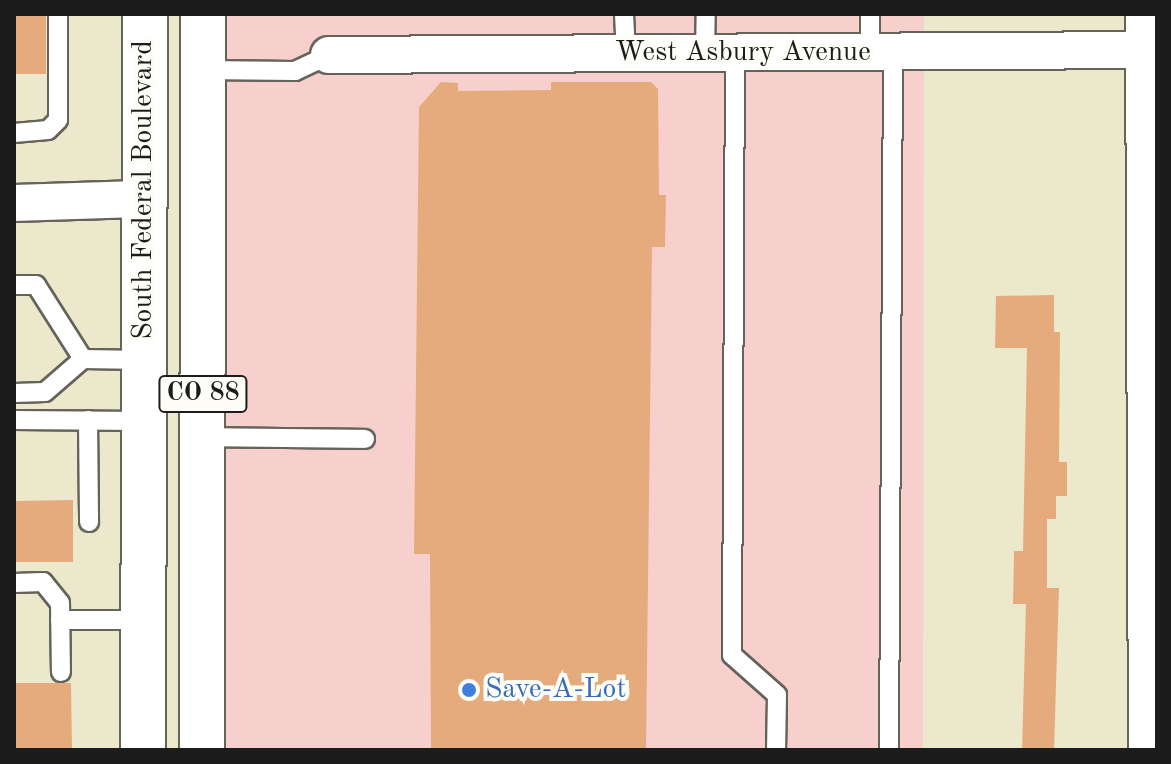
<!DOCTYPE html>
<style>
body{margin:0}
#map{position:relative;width:1171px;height:764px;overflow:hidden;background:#ece8cc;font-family:"Old Standard TT",serif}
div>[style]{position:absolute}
.built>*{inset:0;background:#f7d0cd}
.building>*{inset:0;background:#e5ab7d}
.roads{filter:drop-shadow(2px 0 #65635a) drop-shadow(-2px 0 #65635a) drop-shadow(0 2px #65635a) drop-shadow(0 -2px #65635a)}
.lane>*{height:18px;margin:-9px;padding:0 9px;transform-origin:9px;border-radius:9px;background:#fff}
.street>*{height:36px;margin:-18px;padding:0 18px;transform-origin:18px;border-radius:18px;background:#fff}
.primary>*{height:44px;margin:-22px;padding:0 22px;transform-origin:22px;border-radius:22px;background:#fff}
.dots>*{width:22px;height:22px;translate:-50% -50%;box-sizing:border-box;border:4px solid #fdfcf7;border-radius:50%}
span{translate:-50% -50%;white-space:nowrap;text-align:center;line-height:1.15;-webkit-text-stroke:8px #fdfcf7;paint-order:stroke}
.shield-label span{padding:2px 6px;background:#fdfcf7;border:2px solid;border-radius:6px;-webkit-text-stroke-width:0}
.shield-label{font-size:26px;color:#1c1c1c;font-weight:700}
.street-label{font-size:28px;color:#1c1c1c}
.shop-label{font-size:28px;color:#366cbe}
.left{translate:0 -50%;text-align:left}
.frame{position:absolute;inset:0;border:16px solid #1c1c1c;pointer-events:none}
</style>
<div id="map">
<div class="built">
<div style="clip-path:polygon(216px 14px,924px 14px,923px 750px,214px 750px)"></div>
</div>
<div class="building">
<div style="clip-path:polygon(14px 14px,46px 14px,46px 74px,14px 74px)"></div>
<div style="clip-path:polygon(441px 82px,458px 83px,458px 91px,551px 90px,551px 82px,651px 82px,658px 89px,659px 195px,666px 195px,665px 247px,652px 247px,646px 750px,431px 750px,430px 554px,414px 554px,419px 107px)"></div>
<div style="clip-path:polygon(1054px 295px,1054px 332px,1060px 332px,1059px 462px,1067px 462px,1067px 496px,1056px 496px,1056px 519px,1047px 519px,1047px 588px,1059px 588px,1054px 750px,1022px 750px,1026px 604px,1013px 604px,1014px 551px,1023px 551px,1027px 348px,995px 348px,996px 296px)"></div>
<div style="clip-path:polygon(73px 500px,73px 562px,14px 562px,14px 501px)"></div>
<div style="clip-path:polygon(14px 683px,71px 683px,72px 750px,14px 750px)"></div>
</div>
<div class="roads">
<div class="lane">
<div style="left:624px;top:14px;width:40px;rotate:87.1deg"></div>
<div style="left:870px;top:14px;width:38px;rotate:90deg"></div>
<div style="left:705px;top:53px;width:39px;rotate:-89deg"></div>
<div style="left:735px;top:53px;width:602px;rotate:90.29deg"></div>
<div style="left:732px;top:655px;width:60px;rotate:41.6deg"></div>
<div style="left:777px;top:695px;width:55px;rotate:91deg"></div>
<div style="left:203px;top:70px;width:92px;rotate:0.6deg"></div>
<div style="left:295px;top:71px;width:38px;rotate:-25deg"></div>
<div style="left:14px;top:133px;width:34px;rotate:-5deg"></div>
<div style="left:48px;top:130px;width:14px;rotate:-45deg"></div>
<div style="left:58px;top:120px;width:106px;rotate:-90deg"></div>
<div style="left:14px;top:285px;width:22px"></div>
<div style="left:36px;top:285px;width:88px;rotate:57.6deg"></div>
<div style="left:83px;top:359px;width:60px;rotate:1deg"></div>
<div style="left:14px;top:393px;width:31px;rotate:-2deg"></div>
<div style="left:45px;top:392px;width:50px;rotate:-41deg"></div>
<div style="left:14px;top:420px;width:129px;rotate:0.4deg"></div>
<div style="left:88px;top:420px;width:102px;rotate:89.4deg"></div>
<div style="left:203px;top:437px;width:162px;rotate:0.7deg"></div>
<div style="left:14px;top:583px;width:29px;rotate:-2deg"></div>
<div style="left:43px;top:582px;width:27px;rotate:51deg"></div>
<div style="left:60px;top:603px;width:69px;rotate:89.2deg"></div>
<div style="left:60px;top:620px;width:84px"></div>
<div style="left:889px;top:750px;width:698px;rotate:-89.67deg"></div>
</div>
<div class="street">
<div style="left:1144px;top:14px;width:736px;rotate:89.77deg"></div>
<div style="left:329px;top:55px;width:828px;rotate:-0.35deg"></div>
<div style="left:14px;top:203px;width:130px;rotate:-1.8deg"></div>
</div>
<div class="primary">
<div style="left:143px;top:750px;width:736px;rotate:-89.84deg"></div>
<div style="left:202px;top:750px;width:736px;rotate:-89.92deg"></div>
</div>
</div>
<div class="dots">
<div style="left:469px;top:690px;background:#3f7fe0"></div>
</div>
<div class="shield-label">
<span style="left:203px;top:394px">CO 88</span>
</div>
<div class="street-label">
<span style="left:743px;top:53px">West Asbury Avenue</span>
<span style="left:144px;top:190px;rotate:-90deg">South Federal Boulevard</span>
</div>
<div class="shop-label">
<span class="left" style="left:485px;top:690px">Save-A-Lot</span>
</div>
<div class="frame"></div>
</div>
